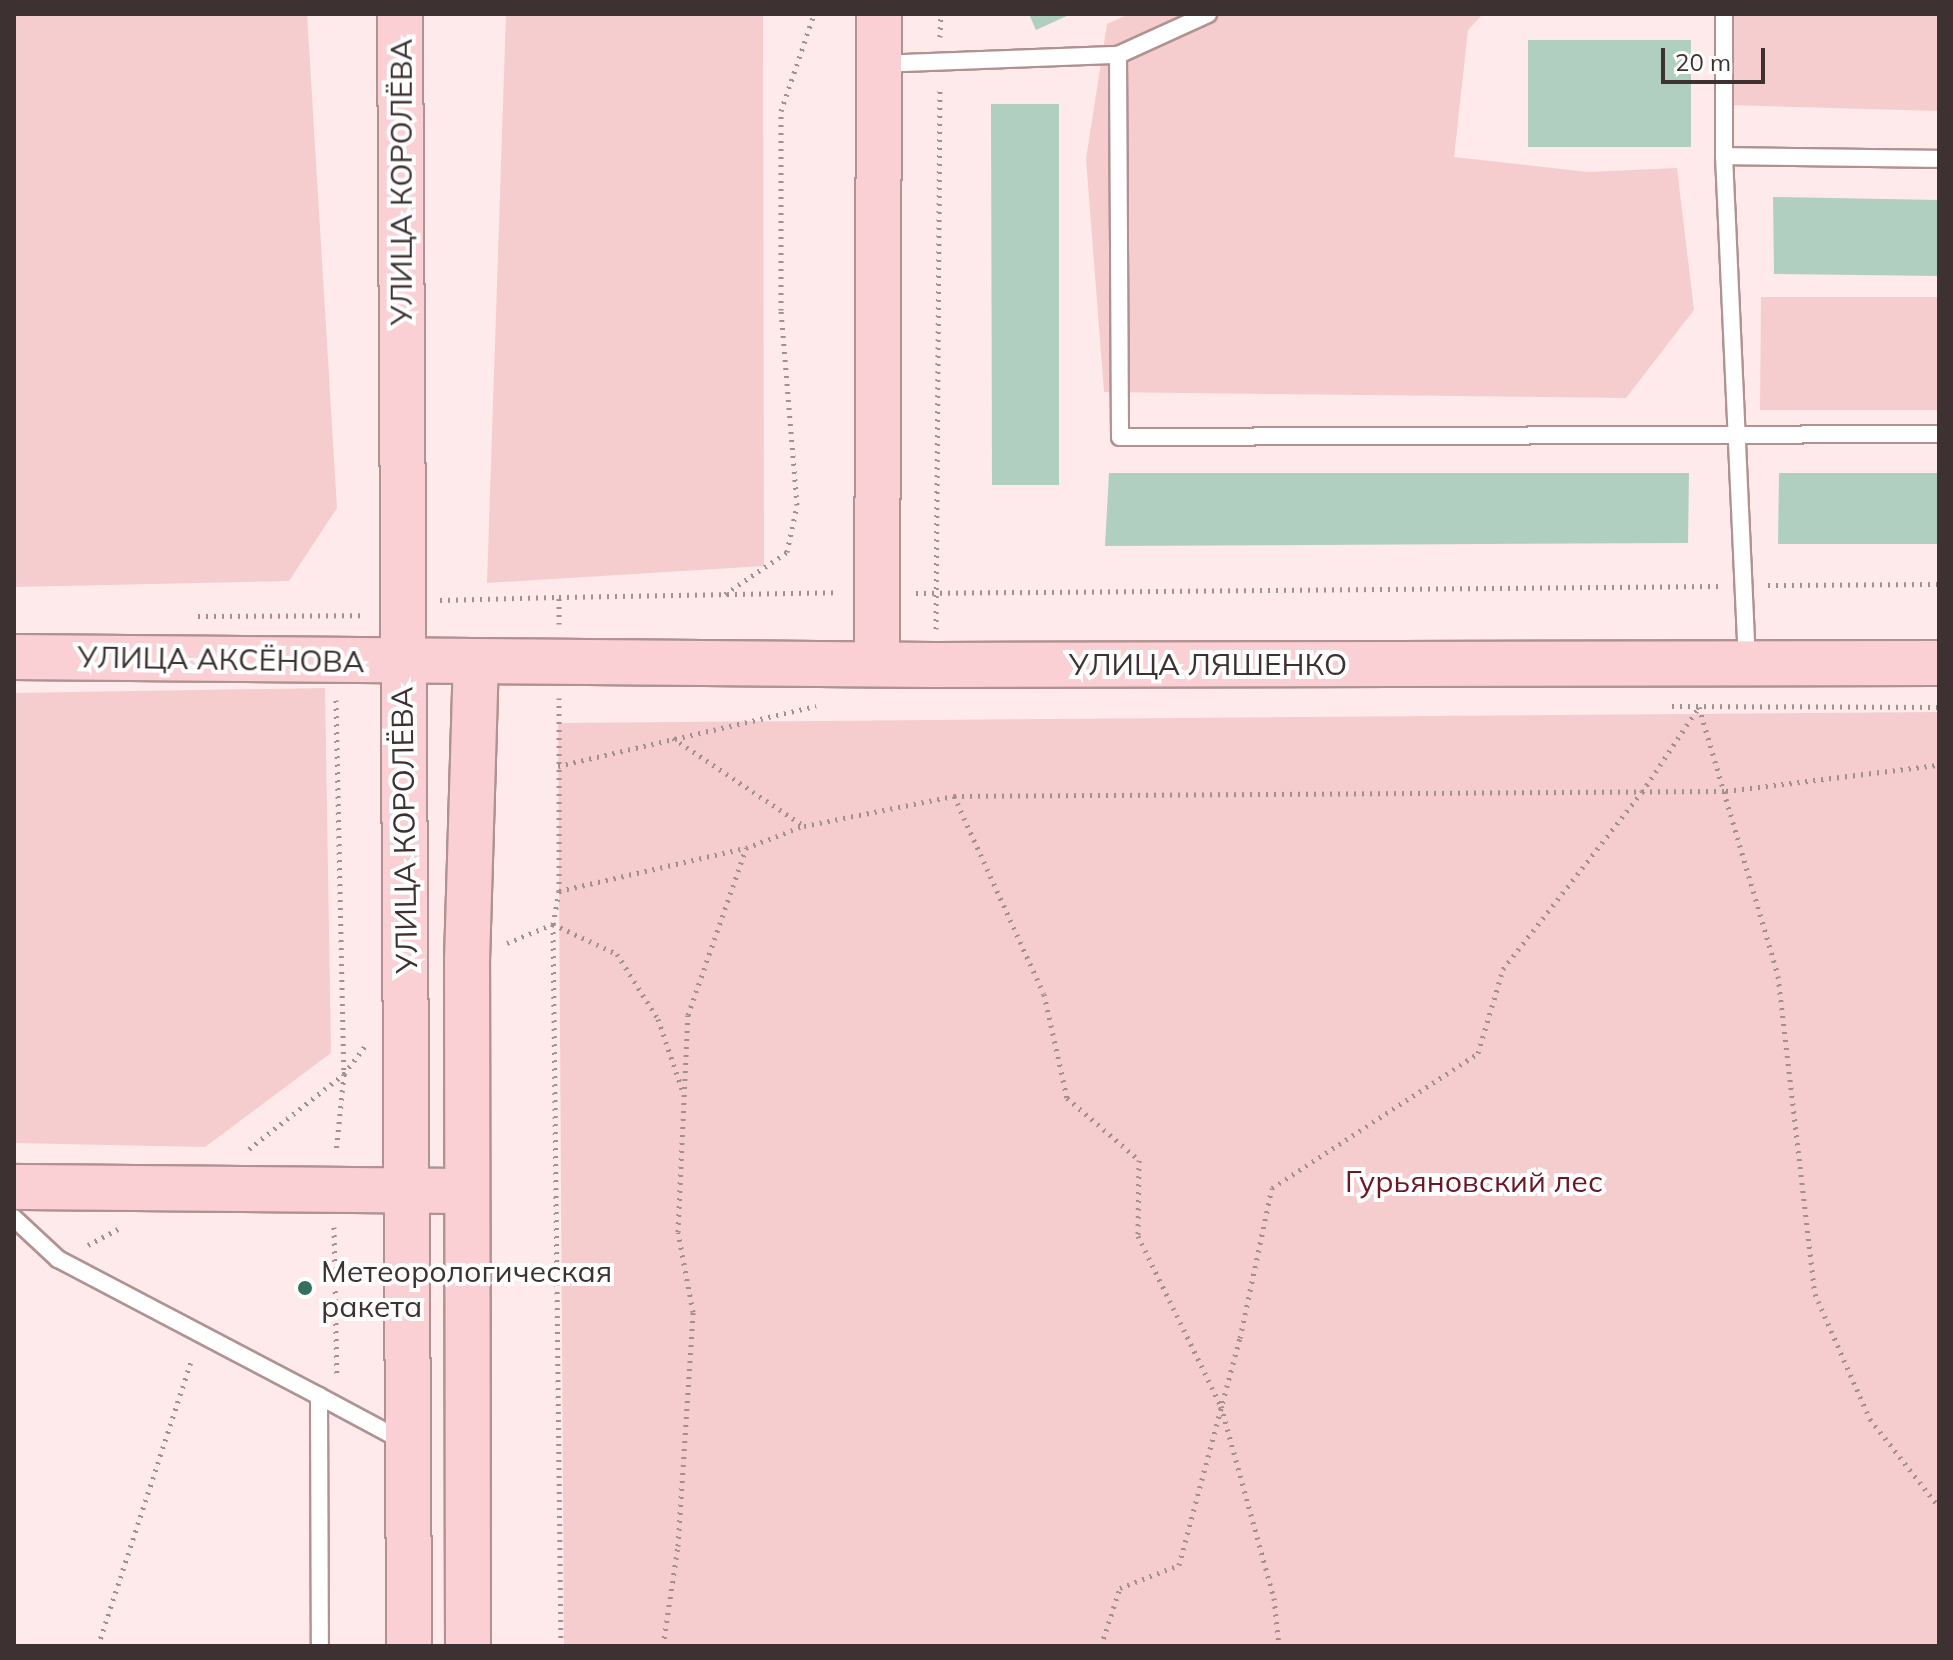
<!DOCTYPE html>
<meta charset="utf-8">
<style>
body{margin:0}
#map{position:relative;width:1953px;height:1660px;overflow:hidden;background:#feeaea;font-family:Mulish,sans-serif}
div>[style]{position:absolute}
.green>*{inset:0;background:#f5cdce}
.building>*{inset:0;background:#b1cfc1}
.path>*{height:5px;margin-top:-2.5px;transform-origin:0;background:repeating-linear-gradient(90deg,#a19090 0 2px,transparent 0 8px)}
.roads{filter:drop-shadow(2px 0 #b09292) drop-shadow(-2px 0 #b09292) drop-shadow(0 2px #b09292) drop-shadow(0 -2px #b09292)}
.lane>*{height:16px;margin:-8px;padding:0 8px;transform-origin:8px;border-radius:8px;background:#fff}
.secondary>*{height:44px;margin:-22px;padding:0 22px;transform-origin:22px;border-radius:22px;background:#fad0d4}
.dots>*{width:22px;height:22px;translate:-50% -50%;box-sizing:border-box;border:4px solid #fff;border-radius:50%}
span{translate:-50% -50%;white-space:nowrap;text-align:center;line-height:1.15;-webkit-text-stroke:8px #fff;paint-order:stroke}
.street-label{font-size:30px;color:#3e3132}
.park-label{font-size:30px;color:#6b1824}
.poi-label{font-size:30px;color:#3e3132}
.left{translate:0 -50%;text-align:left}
.frame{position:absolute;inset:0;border:16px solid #3e3132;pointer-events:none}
.scale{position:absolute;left:1661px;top:48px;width:104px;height:36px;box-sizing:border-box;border:4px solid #3e3132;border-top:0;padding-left:10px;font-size:24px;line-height:28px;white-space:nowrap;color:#3e3132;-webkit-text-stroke:6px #fff;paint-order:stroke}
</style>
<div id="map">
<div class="green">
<div style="clip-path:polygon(14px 14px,307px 14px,337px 508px,289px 581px,14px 587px)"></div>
<div style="clip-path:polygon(506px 14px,763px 14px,764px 566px,487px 583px)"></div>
<div style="clip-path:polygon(1129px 14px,1483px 14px,1468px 30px,1454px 157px,1588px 172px,1677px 168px,1694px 310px,1626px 398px,1104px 392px,1086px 159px,1107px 24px)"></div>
<div style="clip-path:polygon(1728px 14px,1939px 14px,1939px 111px,1730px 105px)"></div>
<div style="clip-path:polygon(1761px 297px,1939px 297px,1939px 410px,1760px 410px)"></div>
<div style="clip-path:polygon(325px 688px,331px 1053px,205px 1147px,14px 1143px,14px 693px)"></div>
<div style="clip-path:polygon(1939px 712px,1939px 1646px,564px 1646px,558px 723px)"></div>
</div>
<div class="building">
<div style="clip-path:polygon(1029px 14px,1071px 14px,1036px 30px)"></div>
<div style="clip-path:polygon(1528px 40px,1691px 40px,1691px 147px,1528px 147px)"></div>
<div style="clip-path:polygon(991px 104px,1059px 104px,1059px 485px,992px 485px)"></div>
<div style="clip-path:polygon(1773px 197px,1939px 200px,1939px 276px,1774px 274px)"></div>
<div style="clip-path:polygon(1109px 473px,1689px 473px,1688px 543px,1105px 546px)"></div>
<div style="clip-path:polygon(1779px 473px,1939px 473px,1939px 544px,1778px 544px)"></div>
</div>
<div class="path">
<div style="left:940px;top:37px;width:23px;rotate:-88deg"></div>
<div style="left:1768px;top:585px;width:171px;rotate:-0.3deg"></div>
<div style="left:916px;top:593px;width:802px;rotate:-0.5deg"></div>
<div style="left:725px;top:594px;width:75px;rotate:-34.1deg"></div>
<div style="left:787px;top:552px;width:48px;rotate:-78deg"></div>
<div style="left:797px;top:505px;width:196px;rotate:-94.7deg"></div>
<div style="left:781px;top:310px;width:199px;rotate:-90deg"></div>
<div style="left:781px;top:111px;width:102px;rotate:-71.2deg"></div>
<div style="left:440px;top:600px;width:119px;rotate:-1.4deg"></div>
<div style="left:198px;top:616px;width:166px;rotate:-0.3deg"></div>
<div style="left:559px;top:624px;width:27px;rotate:-90deg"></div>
<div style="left:559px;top:597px;width:279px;rotate:-1deg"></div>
<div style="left:936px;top:629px;width:542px;rotate:-89.58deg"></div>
<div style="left:559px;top:698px;width:193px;rotate:90deg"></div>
<div style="left:559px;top:891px;width:34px;rotate:100deg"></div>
<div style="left:553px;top:924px;width:722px;rotate:89.37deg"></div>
<div style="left:336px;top:700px;width:374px;rotate:88.8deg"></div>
<div style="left:344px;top:1074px;width:79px;rotate:95.8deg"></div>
<div style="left:1672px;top:706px;width:267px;rotate:0.2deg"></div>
<div style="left:1699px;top:707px;width:280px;rotate:73.6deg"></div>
<div style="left:1778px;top:976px;width:320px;rotate:83.4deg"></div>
<div style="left:1815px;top:1294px;width:137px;rotate:66.3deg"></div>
<div style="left:1870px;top:1419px;width:112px;rotate:51.9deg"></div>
<div style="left:673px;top:738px;width:158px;rotate:33.9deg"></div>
<div style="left:804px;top:826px;width:153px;rotate:-11.3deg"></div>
<div style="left:954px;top:796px;width:772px;rotate:-0.37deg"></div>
<div style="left:1726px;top:791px;width:215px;rotate:-7deg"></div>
<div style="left:558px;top:766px;width:265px;rotate:-13.1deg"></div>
<div style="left:954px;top:796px;width:217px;rotate:65.6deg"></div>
<div style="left:1044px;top:994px;width:107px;rotate:77.5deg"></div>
<div style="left:1067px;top:1098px;width:95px;rotate:40.7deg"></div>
<div style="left:1139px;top:1160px;width:76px;rotate:90.8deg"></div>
<div style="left:1138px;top:1236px;width:189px;rotate:64deg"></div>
<div style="left:1221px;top:1406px;width:199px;rotate:74.6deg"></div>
<div style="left:1274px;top:1598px;width:48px;rotate:84.1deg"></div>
<div style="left:559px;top:891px;width:191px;rotate:-13deg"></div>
<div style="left:507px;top:943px;width:50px;rotate:-22.4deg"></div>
<div style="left:553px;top:924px;width:71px;rotate:25.1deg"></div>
<div style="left:617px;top:954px;width:77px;rotate:57.8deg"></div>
<div style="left:658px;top:1019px;width:80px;rotate:71.1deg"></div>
<div style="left:249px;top:1149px;width:121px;rotate:-38.3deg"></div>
<div style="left:344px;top:1074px;width:36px;rotate:-53deg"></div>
<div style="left:334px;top:1227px;width:150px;rotate:88.9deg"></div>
<div style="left:88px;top:1245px;width:34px;rotate:-28deg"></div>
<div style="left:98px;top:1646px;width:303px;rotate:-71.9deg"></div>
<div style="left:663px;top:1646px;width:101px;rotate:-81.5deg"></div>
<div style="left:678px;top:1546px;width:234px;rotate:-86.3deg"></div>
<div style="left:693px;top:1312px;width:81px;rotate:-100.6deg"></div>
<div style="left:678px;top:1232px;width:217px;rotate:-87.4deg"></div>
<div style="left:688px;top:1015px;width:177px;rotate:-70.8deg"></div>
<div style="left:746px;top:848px;width:61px;rotate:-21.1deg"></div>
<div style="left:1101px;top:1646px;width:61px;rotate:-71.9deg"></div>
<div style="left:1120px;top:1588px;width:63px;rotate:-21.3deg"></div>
<div style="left:1179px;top:1565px;width:235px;rotate:-75deg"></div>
<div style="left:1240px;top:1338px;width:153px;rotate:-78deg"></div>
<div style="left:1272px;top:1188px;width:246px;rotate:-33.2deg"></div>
<div style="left:1478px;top:1053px;width:88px;rotate:-73.4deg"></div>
<div style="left:1503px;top:969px;width:225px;rotate:-51.9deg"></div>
<div style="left:1642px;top:792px;width:102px;rotate:-56.2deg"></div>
</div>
<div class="roads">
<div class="lane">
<div style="left:1208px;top:14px;width:99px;rotate:155.5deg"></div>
<div style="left:1118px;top:55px;width:382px;rotate:89.7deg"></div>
<div style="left:1120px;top:437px;width:819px;rotate:-0.21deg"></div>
<div style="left:1724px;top:14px;width:142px;rotate:90deg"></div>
<div style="left:1724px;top:156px;width:507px;rotate:87.4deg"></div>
<div style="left:879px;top:64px;width:239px;rotate:-2.2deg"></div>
<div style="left:1724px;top:156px;width:215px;rotate:0.8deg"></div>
<div style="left:14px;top:1218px;width:60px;rotate:43deg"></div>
<div style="left:58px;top:1259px;width:295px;rotate:27.7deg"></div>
<div style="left:319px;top:1396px;width:250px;rotate:89.8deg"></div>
<div style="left:319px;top:1396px;width:95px;rotate:28.2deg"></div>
</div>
<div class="secondary">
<div style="left:400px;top:14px;width:1632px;rotate:89.68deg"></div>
<div style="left:14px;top:657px;width:920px;rotate:0.5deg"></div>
<div style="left:934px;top:665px;width:1005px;rotate:-0.11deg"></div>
<div style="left:877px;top:663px;width:649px;rotate:-89.82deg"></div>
<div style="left:14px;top:1187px;width:452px;rotate:0.5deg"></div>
<div style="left:468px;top:1646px;width:685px;rotate:-90.08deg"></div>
<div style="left:467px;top:961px;width:300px;rotate:-88.3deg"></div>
</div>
</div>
<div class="dots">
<div style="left:305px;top:1288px;background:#35705a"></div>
</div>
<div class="street-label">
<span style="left:401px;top:182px;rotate:-90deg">УЛИЦА КОРОЛЁВА</span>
<span style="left:221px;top:659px;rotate:1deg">УЛИЦА АКСЁНОВА</span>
<span style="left:1208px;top:664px">УЛИЦА ЛЯШЕНКО</span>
<span style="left:404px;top:830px;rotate:-91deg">УЛИЦА КОРОЛЁВА</span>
</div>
<div class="park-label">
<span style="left:1474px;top:1181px">Гурьяновский лес</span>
</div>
<div class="poi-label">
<span class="left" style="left:321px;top:1288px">Метеорологическая<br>ракета</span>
</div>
<div class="frame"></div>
<div class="scale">20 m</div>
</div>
